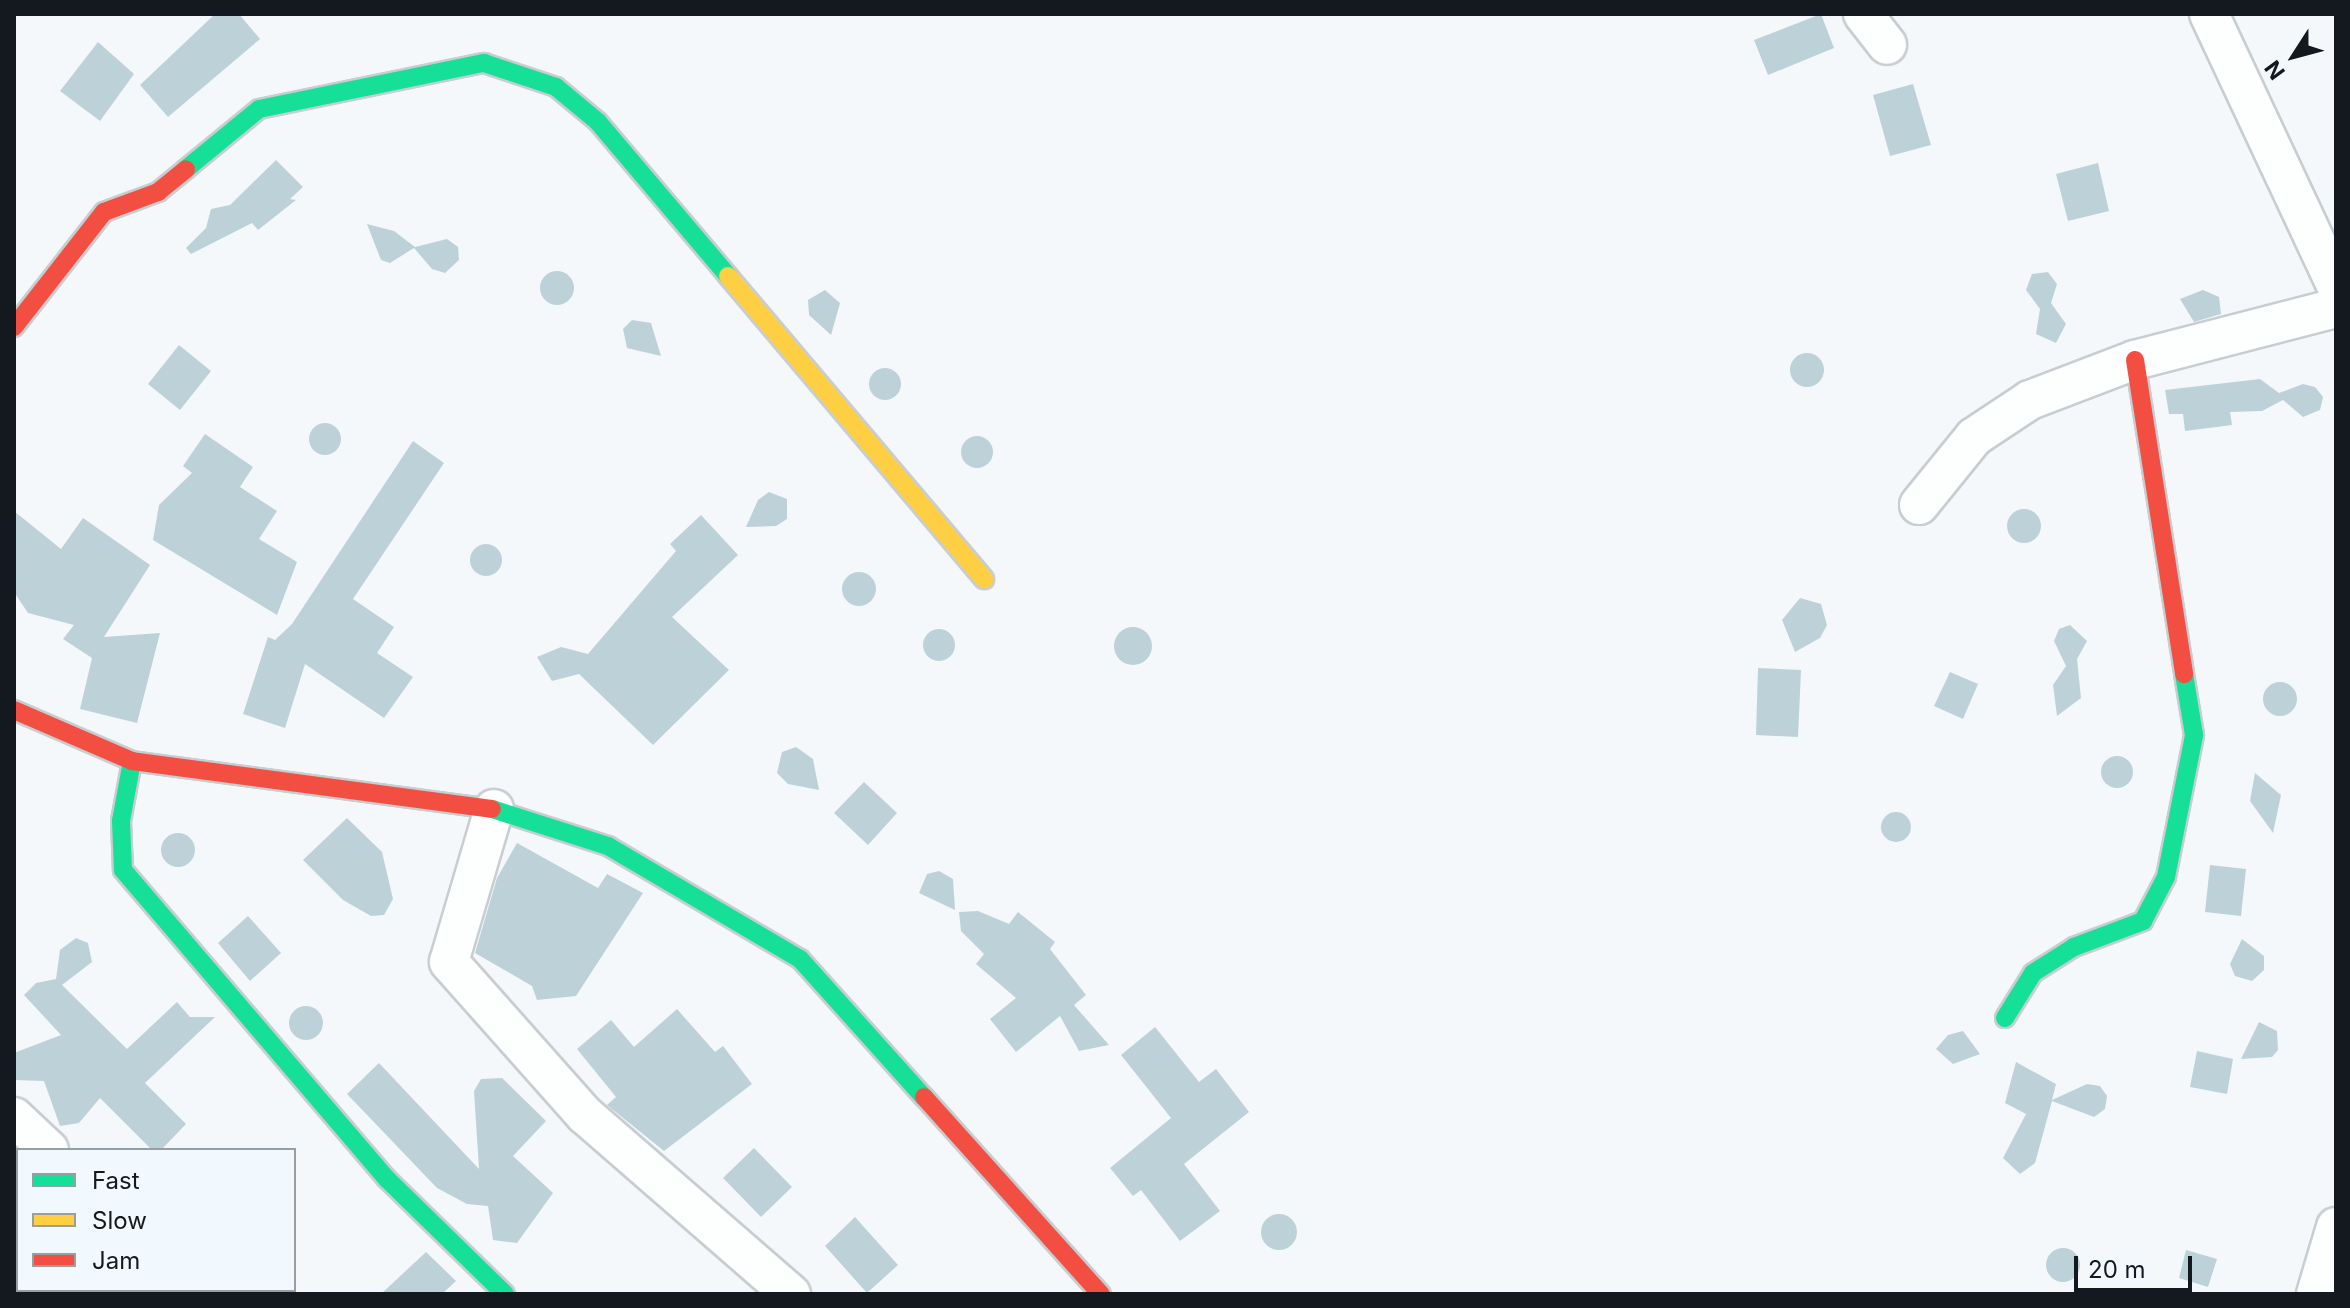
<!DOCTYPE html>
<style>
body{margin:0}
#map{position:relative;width:2350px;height:1308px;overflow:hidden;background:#f4f8fb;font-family:Inter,sans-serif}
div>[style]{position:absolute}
.building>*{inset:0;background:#bcd2d8}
.round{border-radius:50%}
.roads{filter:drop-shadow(2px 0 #c8cdd1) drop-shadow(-2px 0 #c8cdd1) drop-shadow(0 2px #c8cdd1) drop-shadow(0 -2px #c8cdd1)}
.street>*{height:38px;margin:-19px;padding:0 19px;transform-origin:19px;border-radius:19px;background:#fdfefe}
.fast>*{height:18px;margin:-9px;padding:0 9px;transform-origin:9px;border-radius:9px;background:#16e098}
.slow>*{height:18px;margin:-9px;padding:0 9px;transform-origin:9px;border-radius:9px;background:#ffcf43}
.jam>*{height:18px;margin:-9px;padding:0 9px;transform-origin:9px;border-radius:9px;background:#f24e42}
span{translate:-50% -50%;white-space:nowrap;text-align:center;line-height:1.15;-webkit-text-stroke:7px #f1f8fe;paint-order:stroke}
.frame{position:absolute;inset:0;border:16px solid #13191e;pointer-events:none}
.legend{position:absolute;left:16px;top:1148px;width:280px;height:144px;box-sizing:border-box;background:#f1f8fe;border:2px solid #989fa4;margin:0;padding:10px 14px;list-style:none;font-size:24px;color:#13191e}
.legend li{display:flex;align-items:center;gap:16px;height:40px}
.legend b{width:40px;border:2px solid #989fa4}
.north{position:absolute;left:2254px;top:16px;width:80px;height:80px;-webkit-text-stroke:6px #f1f8fe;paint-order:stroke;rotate:234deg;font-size:22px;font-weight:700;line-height:32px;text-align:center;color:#13191e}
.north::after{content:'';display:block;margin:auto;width:28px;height:36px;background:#13191e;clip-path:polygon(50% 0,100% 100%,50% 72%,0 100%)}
.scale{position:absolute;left:2074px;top:1256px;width:118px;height:36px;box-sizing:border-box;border:4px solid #13191e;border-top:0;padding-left:10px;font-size:24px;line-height:28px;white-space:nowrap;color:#13191e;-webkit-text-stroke:6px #f1f8fe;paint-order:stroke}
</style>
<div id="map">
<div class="building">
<div style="clip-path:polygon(215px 14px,239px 14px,260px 39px,168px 117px,140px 85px)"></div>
<div style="clip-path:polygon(1821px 14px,1834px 48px,1768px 75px,1754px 40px)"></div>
<div style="clip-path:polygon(98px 42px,134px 74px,100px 121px,60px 91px)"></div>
<div style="clip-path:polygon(1913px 84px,1931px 145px,1890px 156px,1873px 95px)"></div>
<div style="clip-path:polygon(276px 160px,303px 187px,290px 199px,296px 200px,258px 230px,252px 223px,191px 254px,186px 248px,206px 228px,211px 209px,230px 205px)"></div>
<div style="clip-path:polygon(2098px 163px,2109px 211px,2068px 221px,2056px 174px)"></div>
<div style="clip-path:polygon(367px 224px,394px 231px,415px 247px,447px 239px,458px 247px,459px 260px,445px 273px,432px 269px,414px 248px,390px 263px,381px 260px)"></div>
<div class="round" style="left:540px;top:271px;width:34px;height:34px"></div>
<div style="clip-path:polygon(2048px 272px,2057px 284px,2051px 303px,2066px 324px,2056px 343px,2036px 334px,2040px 309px,2026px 290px,2032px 274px)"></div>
<div style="clip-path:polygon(825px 290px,840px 303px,831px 335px,809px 315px,808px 300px)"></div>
<div style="clip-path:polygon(2203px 290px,2219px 297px,2221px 314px,2194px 322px,2180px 299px)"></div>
<div style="clip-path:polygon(632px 320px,651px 323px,661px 356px,627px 348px,623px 329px)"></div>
<div style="clip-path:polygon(179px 345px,211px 371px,180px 410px,148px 384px)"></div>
<div class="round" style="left:1790px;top:353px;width:34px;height:34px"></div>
<div class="round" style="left:869px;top:368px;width:32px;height:32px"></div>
<div style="clip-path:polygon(2260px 379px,2279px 393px,2303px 384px,2315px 387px,2323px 397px,2320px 410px,2303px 417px,2283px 400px,2262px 411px,2230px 412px,2232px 425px,2185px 431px,2183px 414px,2169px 414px,2165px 390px)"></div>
<div class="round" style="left:309px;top:423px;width:32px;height:32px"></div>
<div style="clip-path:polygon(205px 434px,253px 467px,240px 487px,277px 511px,259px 539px,297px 562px,277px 615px,153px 540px,159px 505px,192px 473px,183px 466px)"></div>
<div class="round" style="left:961px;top:436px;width:32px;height:32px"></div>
<div style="clip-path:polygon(413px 441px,444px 463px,353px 599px,394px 627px,377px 653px,413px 677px,384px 718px,305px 664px,285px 728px,243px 714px,268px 637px,275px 640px,292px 624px)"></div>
<div style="clip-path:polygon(769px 492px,787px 499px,787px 519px,776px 526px,746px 527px,758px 500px)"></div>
<div class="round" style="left:2007px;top:509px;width:34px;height:34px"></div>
<div style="clip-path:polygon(14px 511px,61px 549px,83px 518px,150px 565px,104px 637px,160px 633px,137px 723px,80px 709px,92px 658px,63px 639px,74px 625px,28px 613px,14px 592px)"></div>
<div style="clip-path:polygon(701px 515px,738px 555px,672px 617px,729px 670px,653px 745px,579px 674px,552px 681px,537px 657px,561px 647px,588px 654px,676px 551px,670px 544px)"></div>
<div class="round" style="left:470px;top:544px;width:32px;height:32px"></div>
<div class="round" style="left:842px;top:572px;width:34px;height:34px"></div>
<div style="clip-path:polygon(1800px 598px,1821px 604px,1827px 625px,1820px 638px,1795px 652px,1782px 620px)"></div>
<div style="clip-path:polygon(2070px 625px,2087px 641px,2077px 659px,2081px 698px,2057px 716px,2053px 685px,2066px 666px,2054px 641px,2059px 629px)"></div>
<div class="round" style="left:1114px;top:627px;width:38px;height:38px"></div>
<div class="round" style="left:923px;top:629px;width:32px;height:32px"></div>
<div style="clip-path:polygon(1758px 668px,1801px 670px,1798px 737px,1756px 735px)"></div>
<div style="clip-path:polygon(1950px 672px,1978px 684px,1963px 719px,1934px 706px)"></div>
<div class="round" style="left:2263px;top:682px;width:34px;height:34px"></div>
<div style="clip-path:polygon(796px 747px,813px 759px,819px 790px,788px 784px,777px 773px,782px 752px)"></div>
<div class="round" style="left:2101px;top:756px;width:32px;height:32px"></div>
<div style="clip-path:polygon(2255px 773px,2281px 795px,2273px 833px,2250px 801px)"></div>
<div style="clip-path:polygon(864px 782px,897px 813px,868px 845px,834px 813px)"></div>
<div class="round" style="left:1881px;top:812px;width:30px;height:30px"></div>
<div style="clip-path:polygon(347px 818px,382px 852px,393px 899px,384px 915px,371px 916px,343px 900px,303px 860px)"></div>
<div class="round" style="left:161px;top:833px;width:34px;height:34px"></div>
<div style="clip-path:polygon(517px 843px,598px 888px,607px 874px,643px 893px,576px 996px,537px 1000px,532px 986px,475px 953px,497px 878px)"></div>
<div style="clip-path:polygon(2210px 865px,2246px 869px,2241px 916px,2205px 912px)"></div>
<div style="clip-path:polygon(939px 871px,953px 879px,955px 910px,919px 893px,927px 874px)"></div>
<div style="clip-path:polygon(978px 911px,1009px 924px,1018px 912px,1055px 942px,1050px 949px,1086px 995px,1074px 1005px,1109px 1045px,1079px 1051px,1060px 1016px,1016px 1052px,990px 1019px,1016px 998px,976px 964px,984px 954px,961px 931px,959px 912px)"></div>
<div style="clip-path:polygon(248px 916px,281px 953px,250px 981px,218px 943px)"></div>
<div style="clip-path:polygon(76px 938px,88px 943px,92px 962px,62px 985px,127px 1049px,177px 1002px,190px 1017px,215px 1017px,145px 1083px,186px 1124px,161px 1150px,152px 1150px,100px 1098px,79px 1123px,60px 1126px,44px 1081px,14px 1080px,14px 1053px,61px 1035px,24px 995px,36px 983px,56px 979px,60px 950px)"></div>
<div style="clip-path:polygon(2242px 939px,2264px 956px,2264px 970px,2252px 981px,2235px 976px,2230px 964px)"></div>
<div class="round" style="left:289px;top:1006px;width:34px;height:34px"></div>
<div style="clip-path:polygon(677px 1009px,715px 1052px,723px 1046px,752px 1084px,664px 1151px,607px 1105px,616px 1097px,577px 1049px,611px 1020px,634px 1047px)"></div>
<div style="clip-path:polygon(2259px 1022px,2277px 1031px,2278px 1050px,2272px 1057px,2241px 1059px)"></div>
<div style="clip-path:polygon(1155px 1027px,1199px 1082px,1216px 1069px,1249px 1112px,1184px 1164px,1220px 1211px,1180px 1241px,1141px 1190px,1133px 1196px,1110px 1168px,1171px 1118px,1121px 1055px)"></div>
<div style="clip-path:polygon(1963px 1031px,1980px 1054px,1953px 1064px,1936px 1049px,1948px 1035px)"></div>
<div style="clip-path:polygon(2197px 1051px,2233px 1059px,2227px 1094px,2190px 1087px)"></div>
<div style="clip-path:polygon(2016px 1062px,2056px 1084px,2052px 1100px,2087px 1084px,2100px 1086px,2107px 1096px,2105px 1109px,2094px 1117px,2052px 1101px,2035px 1163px,2020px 1174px,2003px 1158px,2026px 1114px,2005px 1103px)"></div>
<div style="clip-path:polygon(379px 1063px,479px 1169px,474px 1091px,481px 1079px,502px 1078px,546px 1121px,513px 1156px,553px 1193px,517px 1243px,493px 1240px,488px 1206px,467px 1204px,437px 1188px,347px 1094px)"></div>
<div style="clip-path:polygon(754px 1148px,792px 1187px,761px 1217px,723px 1178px)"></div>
<div class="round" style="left:1261px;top:1214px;width:36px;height:36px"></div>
<div style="clip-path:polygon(855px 1217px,898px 1265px,867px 1293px,825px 1246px)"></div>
<div class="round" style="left:2046px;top:1248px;width:34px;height:34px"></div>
<div style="clip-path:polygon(2186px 1250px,2217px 1259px,2208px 1287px,2179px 1278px)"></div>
<div style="clip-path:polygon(426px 1252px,456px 1281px,442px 1294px,381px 1294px)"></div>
</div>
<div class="roads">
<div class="street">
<div style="left:1863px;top:14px;width:39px;rotate:52deg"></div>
<div style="left:2209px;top:14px;width:299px;rotate:64.9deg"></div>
<div style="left:1919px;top:505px;width:87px;rotate:-51deg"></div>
<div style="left:1974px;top:437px;width:67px;rotate:-33.5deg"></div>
<div style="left:2030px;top:400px;width:112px;rotate:-20.9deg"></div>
<div style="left:2135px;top:360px;width:208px;rotate:-14.5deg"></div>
<div style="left:494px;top:809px;width:159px;rotate:106.4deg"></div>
<div style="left:449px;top:962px;width:205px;rotate:48.4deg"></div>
<div style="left:585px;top:1115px;width:273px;rotate:41deg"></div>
<div style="left:14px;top:1117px;width:48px;rotate:43.3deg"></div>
<div style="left:2316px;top:1294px;width:70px;rotate:-73.4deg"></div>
</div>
<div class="fast">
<div style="left:186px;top:169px;width:94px;rotate:-39.4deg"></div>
<div style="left:259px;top:109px;width:230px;rotate:-11.6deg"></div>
<div style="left:484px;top:63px;width:76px;rotate:18.4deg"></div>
<div style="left:556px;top:87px;width:55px;rotate:39.8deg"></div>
<div style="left:598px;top:122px;width:202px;rotate:49.8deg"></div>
<div style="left:132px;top:761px;width:61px;rotate:100.4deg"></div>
<div style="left:121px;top:821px;width:49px;rotate:87.7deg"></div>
<div style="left:123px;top:870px;width:406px;rotate:49.5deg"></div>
<div style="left:387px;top:1179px;width:165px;rotate:44.3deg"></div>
<div style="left:492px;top:809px;width:122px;rotate:17.7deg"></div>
<div style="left:608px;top:846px;width:223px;rotate:30.5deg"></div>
<div style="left:800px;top:959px;width:186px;rotate:48.1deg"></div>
<div style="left:2005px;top:1018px;width:53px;rotate:-58.1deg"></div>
<div style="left:2033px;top:973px;width:49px;rotate:-32.4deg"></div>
<div style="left:2074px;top:947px;width:74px;rotate:-20.6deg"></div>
<div style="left:2143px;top:921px;width:50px;rotate:-62.4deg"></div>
<div style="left:2166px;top:877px;width:145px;rotate:-78.8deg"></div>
<div style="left:2194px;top:735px;width:62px;rotate:-99.3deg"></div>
</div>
<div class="slow">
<div style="left:728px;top:276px;width:397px;rotate:49.8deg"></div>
</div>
<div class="jam">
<div style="left:14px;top:327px;width:146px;rotate:-52deg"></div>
<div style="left:104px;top:212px;width:58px;rotate:-20.3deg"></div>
<div style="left:158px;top:192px;width:36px;rotate:-39deg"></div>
<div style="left:2135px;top:360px;width:318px;rotate:81.1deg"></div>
<div style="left:14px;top:710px;width:129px;rotate:23.4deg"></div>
<div style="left:132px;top:761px;width:363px;rotate:7.6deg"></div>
<div style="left:924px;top:1097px;width:265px;rotate:48.1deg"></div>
</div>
</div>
<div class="frame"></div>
<ul class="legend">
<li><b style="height:10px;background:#16e098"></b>Fast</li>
<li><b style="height:10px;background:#ffcf43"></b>Slow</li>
<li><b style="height:10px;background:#f24e42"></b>Jam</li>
</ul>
<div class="north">N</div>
<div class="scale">20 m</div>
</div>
